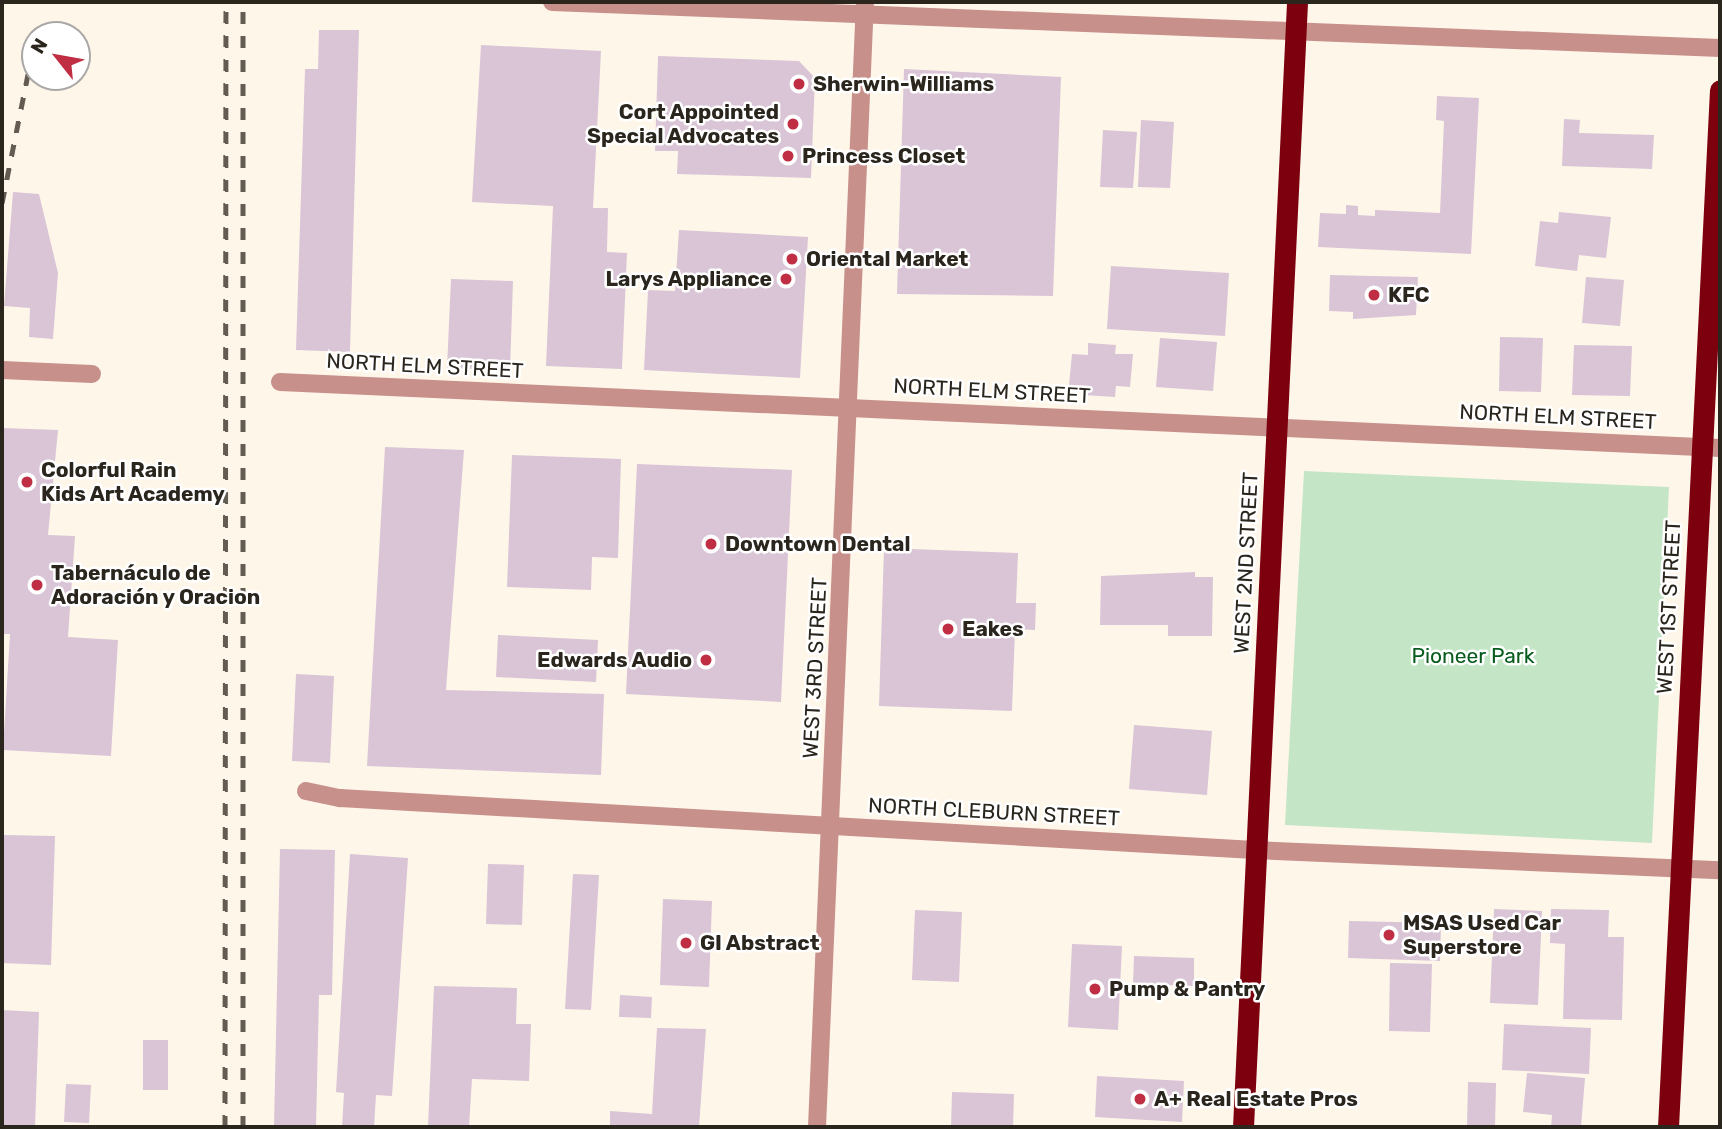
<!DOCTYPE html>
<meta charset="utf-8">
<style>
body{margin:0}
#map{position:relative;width:1722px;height:1129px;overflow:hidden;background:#fff6ea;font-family:Rubik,sans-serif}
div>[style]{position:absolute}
.green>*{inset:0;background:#c4e6c6}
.building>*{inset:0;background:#d9c5d6}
.minor>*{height:18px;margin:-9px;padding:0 9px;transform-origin:9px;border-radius:9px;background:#c7908b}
.highway>*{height:21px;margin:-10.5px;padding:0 10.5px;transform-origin:10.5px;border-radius:10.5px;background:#7d000f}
.rail>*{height:5px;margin-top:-2.5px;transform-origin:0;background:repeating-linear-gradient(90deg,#625c53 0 12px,transparent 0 24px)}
.dots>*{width:19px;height:19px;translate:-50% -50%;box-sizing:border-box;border:4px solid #fff;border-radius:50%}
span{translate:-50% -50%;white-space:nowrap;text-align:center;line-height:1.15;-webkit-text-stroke:5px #fff;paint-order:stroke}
.poi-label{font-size:21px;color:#2a251d;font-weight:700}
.left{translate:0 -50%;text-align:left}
.right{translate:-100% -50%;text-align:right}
.street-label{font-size:21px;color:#2a251d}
.park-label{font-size:21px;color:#065b1d}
.frame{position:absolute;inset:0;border:4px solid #2a251d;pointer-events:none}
.north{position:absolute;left:21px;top:21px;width:70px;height:70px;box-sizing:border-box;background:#fff;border:2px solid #aaa8a5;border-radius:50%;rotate:301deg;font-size:19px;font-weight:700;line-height:28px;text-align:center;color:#2a251d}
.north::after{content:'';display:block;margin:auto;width:24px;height:32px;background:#bf2e43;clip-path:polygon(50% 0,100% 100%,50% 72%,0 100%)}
</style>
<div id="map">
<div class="green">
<div style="clip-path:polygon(1304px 471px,1669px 487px,1652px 843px,1285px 825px)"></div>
</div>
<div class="building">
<div style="clip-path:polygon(319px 30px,359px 30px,350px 352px,296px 350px,305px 69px,318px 69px)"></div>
<div style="clip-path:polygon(481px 45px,601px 51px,593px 208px,608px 208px,607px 252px,627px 253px,622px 369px,546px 366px,553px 206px,472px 202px)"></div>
<div style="clip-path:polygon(658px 56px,799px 61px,815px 78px,811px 178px,677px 174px,678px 151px,655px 151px)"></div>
<div style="clip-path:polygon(904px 69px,1061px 77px,1053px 296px,897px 294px)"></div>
<div style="clip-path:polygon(1437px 96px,1479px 98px,1471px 254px,1318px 247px,1320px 213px,1346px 214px,1346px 205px,1358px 206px,1358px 215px,1375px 216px,1375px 210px,1440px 213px,1444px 121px,1436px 120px)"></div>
<div style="clip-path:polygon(1564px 119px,1580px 120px,1579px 133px,1654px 135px,1652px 169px,1562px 166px)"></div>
<div style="clip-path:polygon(1141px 120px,1174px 122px,1170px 188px,1138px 187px)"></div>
<div style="clip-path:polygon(1103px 130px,1137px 132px,1133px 188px,1100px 187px)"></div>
<div style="clip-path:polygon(13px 192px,39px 194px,58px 273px,53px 339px,29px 337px,30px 308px,4px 306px)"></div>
<div style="clip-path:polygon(1559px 212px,1611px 217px,1606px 258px,1579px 255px,1577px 271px,1535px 266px,1540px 221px,1558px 223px)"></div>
<div style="clip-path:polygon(679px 230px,808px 237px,800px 378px,644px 370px,648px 290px,675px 291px)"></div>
<div style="clip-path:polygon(1111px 266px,1229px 273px,1225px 336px,1107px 329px)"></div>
<div style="clip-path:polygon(1330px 275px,1418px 277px,1416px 315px,1353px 319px,1353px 312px,1329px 311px)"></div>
<div style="clip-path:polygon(1586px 277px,1624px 280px,1620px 326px,1582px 323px)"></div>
<div style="clip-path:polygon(451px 279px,513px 281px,510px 370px,447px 368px)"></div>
<div style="clip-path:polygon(1500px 337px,1543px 338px,1541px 392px,1499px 391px)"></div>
<div style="clip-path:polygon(1160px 338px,1217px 342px,1213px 391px,1156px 387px)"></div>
<div style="clip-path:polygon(1088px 343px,1116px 345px,1115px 354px,1133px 354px,1130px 387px,1116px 386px,1115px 397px,1083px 395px,1084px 387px,1069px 385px,1072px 354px,1088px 355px)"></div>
<div style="clip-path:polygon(1574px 345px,1632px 346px,1630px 396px,1572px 395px)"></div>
<div style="clip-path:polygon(2px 428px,58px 430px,48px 535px,75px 536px,68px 637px,118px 640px,111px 756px,3px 750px,10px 634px,2px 634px)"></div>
<div style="clip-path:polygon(385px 447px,464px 450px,446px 690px,604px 694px,601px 775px,367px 766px)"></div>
<div style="clip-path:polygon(512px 455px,621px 459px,618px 558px,592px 557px,591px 590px,507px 587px)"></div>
<div style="clip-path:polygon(637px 464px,792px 470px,781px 702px,626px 694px)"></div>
<div style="clip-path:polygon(884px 548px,1018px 553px,1016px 603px,1036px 603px,1035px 630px,1015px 629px,1012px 711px,879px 706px)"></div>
<div style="clip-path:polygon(1195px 572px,1195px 577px,1213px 577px,1212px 636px,1168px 636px,1168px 625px,1100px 625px,1101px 576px)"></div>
<div style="clip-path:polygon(498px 635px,598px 640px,596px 682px,496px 677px)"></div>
<div style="clip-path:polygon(296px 674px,334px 676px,330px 763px,292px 761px)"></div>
<div style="clip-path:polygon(1134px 725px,1212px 731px,1207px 795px,1129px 789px)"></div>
<div style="clip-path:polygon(4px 835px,55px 836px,51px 965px,2px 963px)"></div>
<div style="clip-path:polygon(280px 849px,335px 850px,332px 995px,319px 995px,316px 1127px,274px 1127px)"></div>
<div style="clip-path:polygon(350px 854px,408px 858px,392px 1096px,376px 1095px,374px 1127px,342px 1127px,344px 1093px,336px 1092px)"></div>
<div style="clip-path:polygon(488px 864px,524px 865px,522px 925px,486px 924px)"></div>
<div style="clip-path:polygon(573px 874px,599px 875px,591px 1010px,565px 1009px)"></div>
<div style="clip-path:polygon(663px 899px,712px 901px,709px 987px,660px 985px)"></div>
<div style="clip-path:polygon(1494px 909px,1542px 911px,1538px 1005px,1490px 1003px)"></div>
<div style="clip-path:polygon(1551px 909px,1609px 910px,1608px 937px,1624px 937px,1622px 1020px,1563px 1019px,1565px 944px,1550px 943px)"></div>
<div style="clip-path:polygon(915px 910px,962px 912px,959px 982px,912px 980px)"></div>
<div style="clip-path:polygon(1349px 921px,1441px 923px,1440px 961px,1348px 958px)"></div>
<div style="clip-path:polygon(1072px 944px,1122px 946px,1118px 1030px,1068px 1027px)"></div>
<div style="clip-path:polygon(1134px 956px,1194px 958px,1194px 986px,1133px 984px)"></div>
<div style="clip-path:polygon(1390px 963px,1432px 964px,1430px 1032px,1389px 1031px)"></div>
<div style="clip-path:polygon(434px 986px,517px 988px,516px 1024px,531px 1024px,529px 1081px,472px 1079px,469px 1127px,428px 1127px)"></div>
<div style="clip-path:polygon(620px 995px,652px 997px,651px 1018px,619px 1017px)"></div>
<div style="clip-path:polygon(2px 1010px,39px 1012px,35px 1127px,2px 1127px)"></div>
<div style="clip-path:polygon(1504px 1024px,1591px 1028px,1589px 1074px,1502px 1070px)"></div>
<div style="clip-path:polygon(657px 1028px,706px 1029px,699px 1127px,610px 1127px,610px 1111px,652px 1114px)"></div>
<div style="clip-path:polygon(143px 1040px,168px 1040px,168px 1090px,143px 1090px)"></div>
<div style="clip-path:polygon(1527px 1073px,1585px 1078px,1581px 1127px,1551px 1127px,1552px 1115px,1523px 1112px)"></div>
<div style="clip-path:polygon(1097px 1076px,1184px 1081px,1182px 1122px,1095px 1117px)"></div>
<div style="clip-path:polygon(1468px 1082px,1496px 1083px,1495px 1127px,1467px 1127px)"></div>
<div style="clip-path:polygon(66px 1084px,91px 1085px,89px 1123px,64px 1122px)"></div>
<div style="clip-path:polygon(952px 1092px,1014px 1094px,1013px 1127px,951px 1127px)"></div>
</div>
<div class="minor">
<div style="left:552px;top:2px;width:1169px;rotate:2.26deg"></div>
<div style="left:2px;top:370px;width:90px;rotate:2.5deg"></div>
<div style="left:280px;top:382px;width:1442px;rotate:2.62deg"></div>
<div style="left:306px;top:791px;width:35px;rotate:12deg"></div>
<div style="left:340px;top:798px;width:916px;rotate:3.25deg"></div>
<div style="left:1255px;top:850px;width:465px;rotate:2.5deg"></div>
<div style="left:817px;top:1127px;width:1126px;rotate:-87.56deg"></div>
</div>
<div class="highway">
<div style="left:1243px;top:1127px;width:1126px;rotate:-87.25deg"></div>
<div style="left:1668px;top:1127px;width:1038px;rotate:-87.13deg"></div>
</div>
<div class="rail">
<div style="left:2px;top:203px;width:147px;rotate:-78.6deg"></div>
<div style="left:225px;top:1127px;width:1125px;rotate:-89.95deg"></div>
<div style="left:243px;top:1127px;width:1125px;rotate:-90deg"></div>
</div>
<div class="dots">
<div style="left:799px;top:84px;background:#bf2e43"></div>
<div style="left:793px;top:124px;background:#bf2e43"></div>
<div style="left:788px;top:156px;background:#bf2e43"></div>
<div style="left:792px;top:259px;background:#bf2e43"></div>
<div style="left:786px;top:279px;background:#bf2e43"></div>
<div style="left:1374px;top:295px;background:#bf2e43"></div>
<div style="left:27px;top:482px;background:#bf2e43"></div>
<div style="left:711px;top:544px;background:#bf2e43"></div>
<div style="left:37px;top:585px;background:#bf2e43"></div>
<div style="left:948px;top:629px;background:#bf2e43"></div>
<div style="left:706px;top:660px;background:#bf2e43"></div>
<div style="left:1389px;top:935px;background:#bf2e43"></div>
<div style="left:686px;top:943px;background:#bf2e43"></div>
<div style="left:1095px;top:989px;background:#bf2e43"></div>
<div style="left:1140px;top:1099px;background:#bf2e43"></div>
</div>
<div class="poi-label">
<span class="left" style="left:813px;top:84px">Sherwin-Williams</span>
<span class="right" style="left:779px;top:124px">Cort Appointed<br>Special Advocates</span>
<span class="left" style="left:802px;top:156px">Princess Closet</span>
<span class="left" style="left:806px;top:259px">Oriental Market</span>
<span class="right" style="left:772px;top:279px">Larys Appliance</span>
<span class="left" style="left:1388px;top:295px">KFC</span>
<span class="left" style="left:41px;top:482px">Colorful Rain<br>Kids Art Academy</span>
<span class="left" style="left:725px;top:544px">Downtown Dental</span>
<span class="left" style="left:51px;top:585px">Tabernáculo de<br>Adoración y Oracion</span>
<span class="left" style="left:962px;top:629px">Eakes</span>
<span class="right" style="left:692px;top:660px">Edwards Audio</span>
<span class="left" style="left:1403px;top:935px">MSAS Used Car<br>Superstore</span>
<span class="left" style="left:700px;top:943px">GI Abstract</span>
<span class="left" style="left:1109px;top:989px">Pump &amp; Pantry</span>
<span class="left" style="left:1154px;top:1099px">A+ Real Estate Pros</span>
</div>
<div class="street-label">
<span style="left:425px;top:366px;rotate:3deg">NORTH ELM STREET</span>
<span style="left:992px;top:391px;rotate:3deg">NORTH ELM STREET</span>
<span style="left:1558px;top:417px;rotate:3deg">NORTH ELM STREET</span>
<span style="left:1246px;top:563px;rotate:-87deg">WEST 2ND STREET</span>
<span style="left:1669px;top:607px;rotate:-87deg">WEST 1ST STREET</span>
<span style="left:815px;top:668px;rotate:-87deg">WEST 3RD STREET</span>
<span style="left:994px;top:812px;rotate:3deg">NORTH CLEBURN STREET</span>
</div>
<div class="park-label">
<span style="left:1473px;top:656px">Pioneer Park</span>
</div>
<div class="frame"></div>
<div class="north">N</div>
</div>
